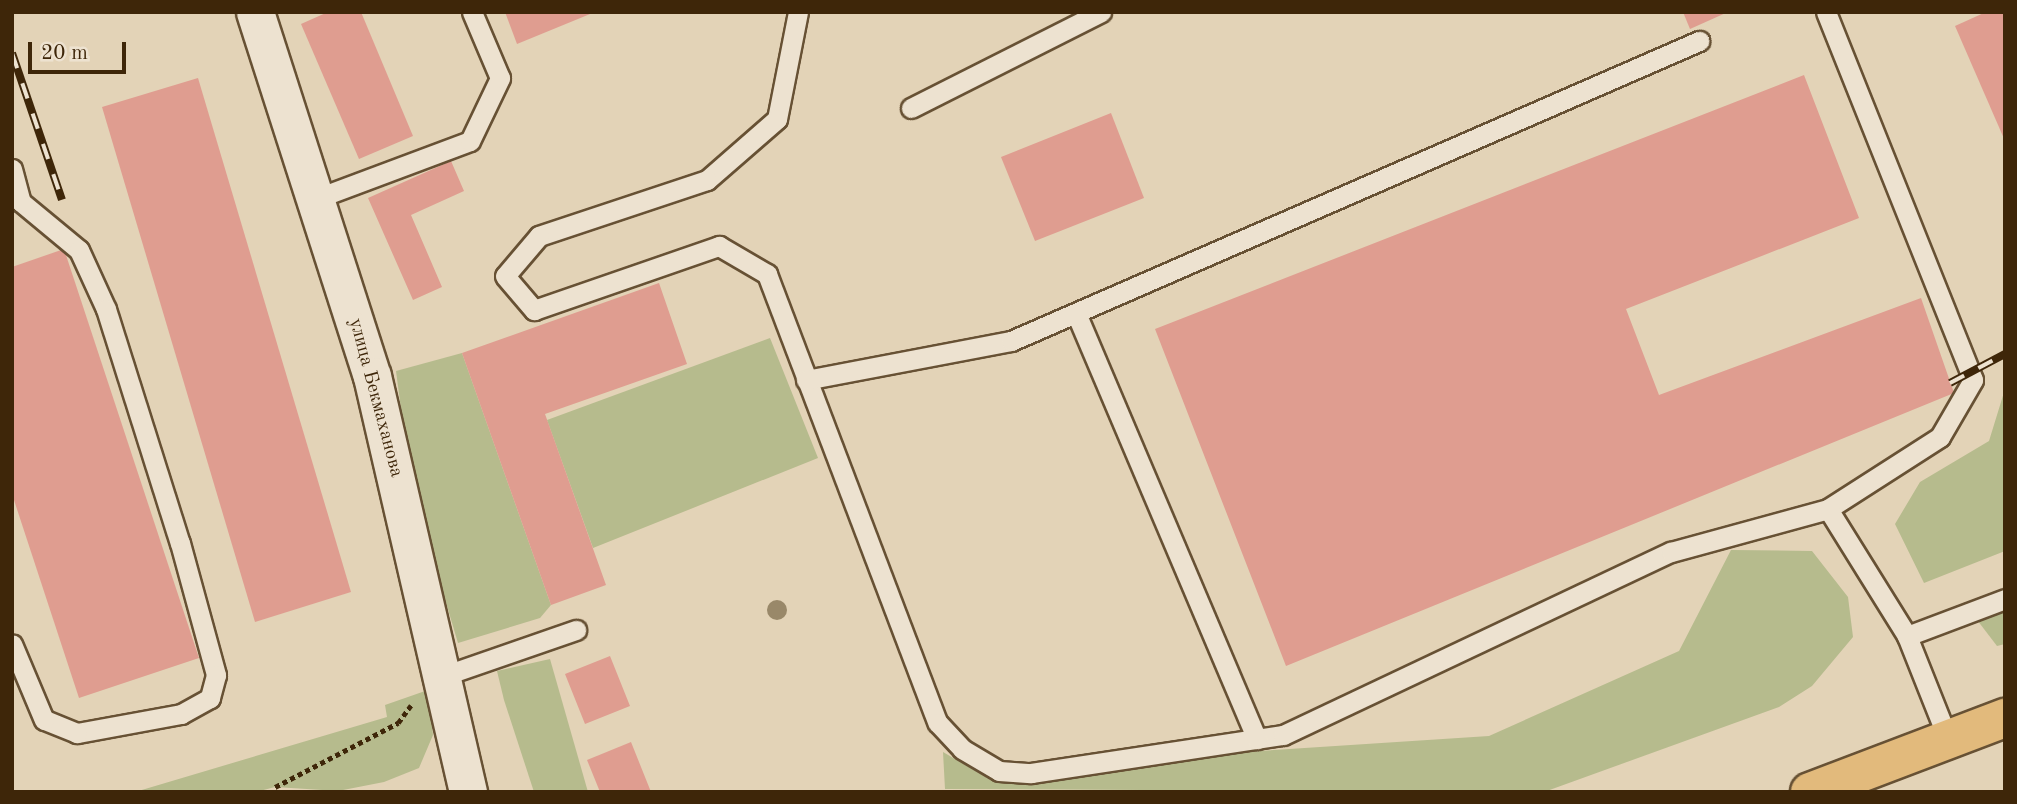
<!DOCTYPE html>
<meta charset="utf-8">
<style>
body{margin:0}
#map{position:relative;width:2017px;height:804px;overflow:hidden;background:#e3d3b7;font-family:"Old Standard TT",serif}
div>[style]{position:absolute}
.green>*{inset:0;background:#b6bb8d}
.building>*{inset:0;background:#df9d90}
.path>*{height:4.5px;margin-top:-2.25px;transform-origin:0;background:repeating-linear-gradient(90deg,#3e2609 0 5px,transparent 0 8.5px)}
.roads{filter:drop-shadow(2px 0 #675134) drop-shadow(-2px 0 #675134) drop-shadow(0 2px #675134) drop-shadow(0 -2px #675134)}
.service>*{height:19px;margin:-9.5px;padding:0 9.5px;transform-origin:9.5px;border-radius:9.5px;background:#ede2d0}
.minor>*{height:37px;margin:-18.5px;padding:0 18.5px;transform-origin:18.5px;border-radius:18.5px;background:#ede2d0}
.primary>*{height:38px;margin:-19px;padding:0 19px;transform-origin:19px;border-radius:19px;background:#e2ba7c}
.rail>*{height:8px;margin-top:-4px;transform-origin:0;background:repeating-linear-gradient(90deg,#ede2d0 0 16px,#3e2609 0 32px);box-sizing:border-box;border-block:2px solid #3e2609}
.trees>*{width:20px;height:20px;margin:-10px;border-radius:50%;background:#998869}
span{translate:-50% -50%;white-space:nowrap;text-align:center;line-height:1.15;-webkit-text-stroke:7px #ede2d0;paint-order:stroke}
.street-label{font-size:19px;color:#3e2609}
.frame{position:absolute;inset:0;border:14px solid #3e2609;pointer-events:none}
.scale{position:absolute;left:28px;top:42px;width:98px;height:32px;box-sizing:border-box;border:4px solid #3e2609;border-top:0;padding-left:9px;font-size:21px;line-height:24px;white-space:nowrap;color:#3e2609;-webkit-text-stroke:5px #ede2d0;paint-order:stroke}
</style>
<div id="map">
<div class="green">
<div style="clip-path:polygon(770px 338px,818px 458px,593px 548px,547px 420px)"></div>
<div style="clip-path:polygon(462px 353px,551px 605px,540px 618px,458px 643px,411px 485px,396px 371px)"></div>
<div style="clip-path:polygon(2005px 389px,2005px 551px,1924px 583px,1895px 524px,1920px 482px,1989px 441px)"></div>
<div style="clip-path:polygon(1731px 550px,1812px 551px,1848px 597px,1853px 637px,1812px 686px,1779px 707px,1544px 792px,945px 789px,943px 752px,991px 780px,1259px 751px,1489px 736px,1679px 651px)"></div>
<div style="clip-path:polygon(2005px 599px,2005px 644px,1997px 646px,1971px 612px)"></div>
<div style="clip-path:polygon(550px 659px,588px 792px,534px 792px,504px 700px,497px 671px)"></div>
<div style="clip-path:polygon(428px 690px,433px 735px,419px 768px,384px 782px,338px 791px,275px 787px,256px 792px,135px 792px,387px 717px,385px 705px)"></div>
</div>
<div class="building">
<div style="clip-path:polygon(328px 12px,361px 12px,413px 136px,359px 159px,301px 24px)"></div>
<div style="clip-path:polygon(505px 12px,595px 12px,517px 44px)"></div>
<div style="clip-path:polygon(1683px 12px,1728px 12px,1690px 29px)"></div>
<div style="clip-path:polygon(1986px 12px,2005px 12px,2005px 141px,1955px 26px)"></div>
<div style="clip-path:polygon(1804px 75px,1859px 218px,1626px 309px,1659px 395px,1921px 298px,1954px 393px,1286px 666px,1155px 329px)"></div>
<div style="clip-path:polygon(198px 78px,351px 592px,255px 622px,102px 107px)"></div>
<div style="clip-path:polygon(1111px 113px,1144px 198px,1035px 241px,1001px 157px)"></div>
<div style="clip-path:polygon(451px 161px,464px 191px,411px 215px,442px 287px,413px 300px,368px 198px)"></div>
<div style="clip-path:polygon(64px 249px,199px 658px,79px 698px,12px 494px,12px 267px)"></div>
<div style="clip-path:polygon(659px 283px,687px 364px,545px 414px,606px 585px,551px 605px,462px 353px)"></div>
<div style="clip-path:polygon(610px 656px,630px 706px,585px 724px,565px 674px)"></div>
<div style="clip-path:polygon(631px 742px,651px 792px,600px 792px,587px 760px)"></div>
</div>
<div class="path">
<div style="left:275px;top:787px;width:139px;rotate:-27.5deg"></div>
<div style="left:398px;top:723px;width:22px;rotate:-54deg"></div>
</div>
<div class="roads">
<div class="service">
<div style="left:798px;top:12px;width:109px;rotate:101.1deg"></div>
<div style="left:777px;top:119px;width:93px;rotate:138.9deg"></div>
<div style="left:707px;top:180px;width:177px;rotate:161.6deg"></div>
<div style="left:539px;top:236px;width:52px;rotate:130.4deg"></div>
<div style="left:505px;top:276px;width:45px;rotate:49.5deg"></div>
<div style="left:534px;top:310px;width:196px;rotate:-19.1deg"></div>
<div style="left:719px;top:246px;width:56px;rotate:30.3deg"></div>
<div style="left:767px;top:274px;width:480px;rotate:69.2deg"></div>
<div style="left:938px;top:723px;width:35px;rotate:47deg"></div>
<div style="left:962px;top:749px;width:43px;rotate:30.7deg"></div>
<div style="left:999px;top:771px;width:32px;rotate:4deg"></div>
<div style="left:1031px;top:773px;width:255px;rotate:-8.6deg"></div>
<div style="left:1283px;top:735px;width:429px;rotate:-25.3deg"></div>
<div style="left:1671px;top:552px;width:163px;rotate:-15.3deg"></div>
<div style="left:1826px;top:12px;width:396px;rotate:68.2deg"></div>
<div style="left:1973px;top:380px;width:66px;rotate:120.1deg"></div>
<div style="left:1940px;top:437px;width:133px;rotate:147.3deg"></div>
<div style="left:1828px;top:509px;width:150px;rotate:58.1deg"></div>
<div style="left:1907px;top:636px;width:111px;rotate:68.3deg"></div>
<div style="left:911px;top:108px;width:213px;rotate:-26.8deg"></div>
<div style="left:12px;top:169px;width:34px;rotate:75deg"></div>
<div style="left:21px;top:202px;width:75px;rotate:39.6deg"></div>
<div style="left:79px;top:250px;width:65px;rotate:65.4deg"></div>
<div style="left:106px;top:309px;width:245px;rotate:72.5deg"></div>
<div style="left:180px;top:543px;width:137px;rotate:74.7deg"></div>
<div style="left:216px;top:675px;width:24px;rotate:105deg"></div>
<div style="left:210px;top:698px;width:33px;rotate:151deg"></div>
<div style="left:181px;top:714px;width:106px;rotate:169.6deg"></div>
<div style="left:77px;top:733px;width:35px;rotate:-158deg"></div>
<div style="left:44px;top:720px;width:82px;rotate:-112.8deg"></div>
<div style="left:315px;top:199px;width:165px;rotate:-20.5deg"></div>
<div style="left:470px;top:141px;width:70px;rotate:-64.5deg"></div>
<div style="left:500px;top:78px;width:72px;rotate:-113deg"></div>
<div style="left:1076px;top:313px;width:463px;rotate:67deg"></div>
<div style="left:806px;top:380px;width:209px;rotate:-10.8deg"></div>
<div style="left:1011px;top:341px;width:751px;rotate:-23.56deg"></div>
<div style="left:1907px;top:636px;width:105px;rotate:-20.7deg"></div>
<div style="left:443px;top:676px;width:141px;rotate:-19.1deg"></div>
</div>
<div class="minor">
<div style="left:255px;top:12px;width:382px;rotate:72.2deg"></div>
<div style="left:372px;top:376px;width:427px;rotate:77deg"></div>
</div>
<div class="primary">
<div style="left:1810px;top:792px;width:209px;rotate:-20.8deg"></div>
</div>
</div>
<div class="rail">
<div style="left:12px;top:53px;width:155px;rotate:71.2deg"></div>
<div style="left:1950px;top:383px;width:62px;rotate:-27.8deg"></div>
</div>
<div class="trees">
<div style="left:777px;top:610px"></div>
</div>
<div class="street-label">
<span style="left:375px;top:398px;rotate:75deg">улица Бекмаханова</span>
</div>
<div class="frame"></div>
<div class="scale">20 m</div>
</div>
